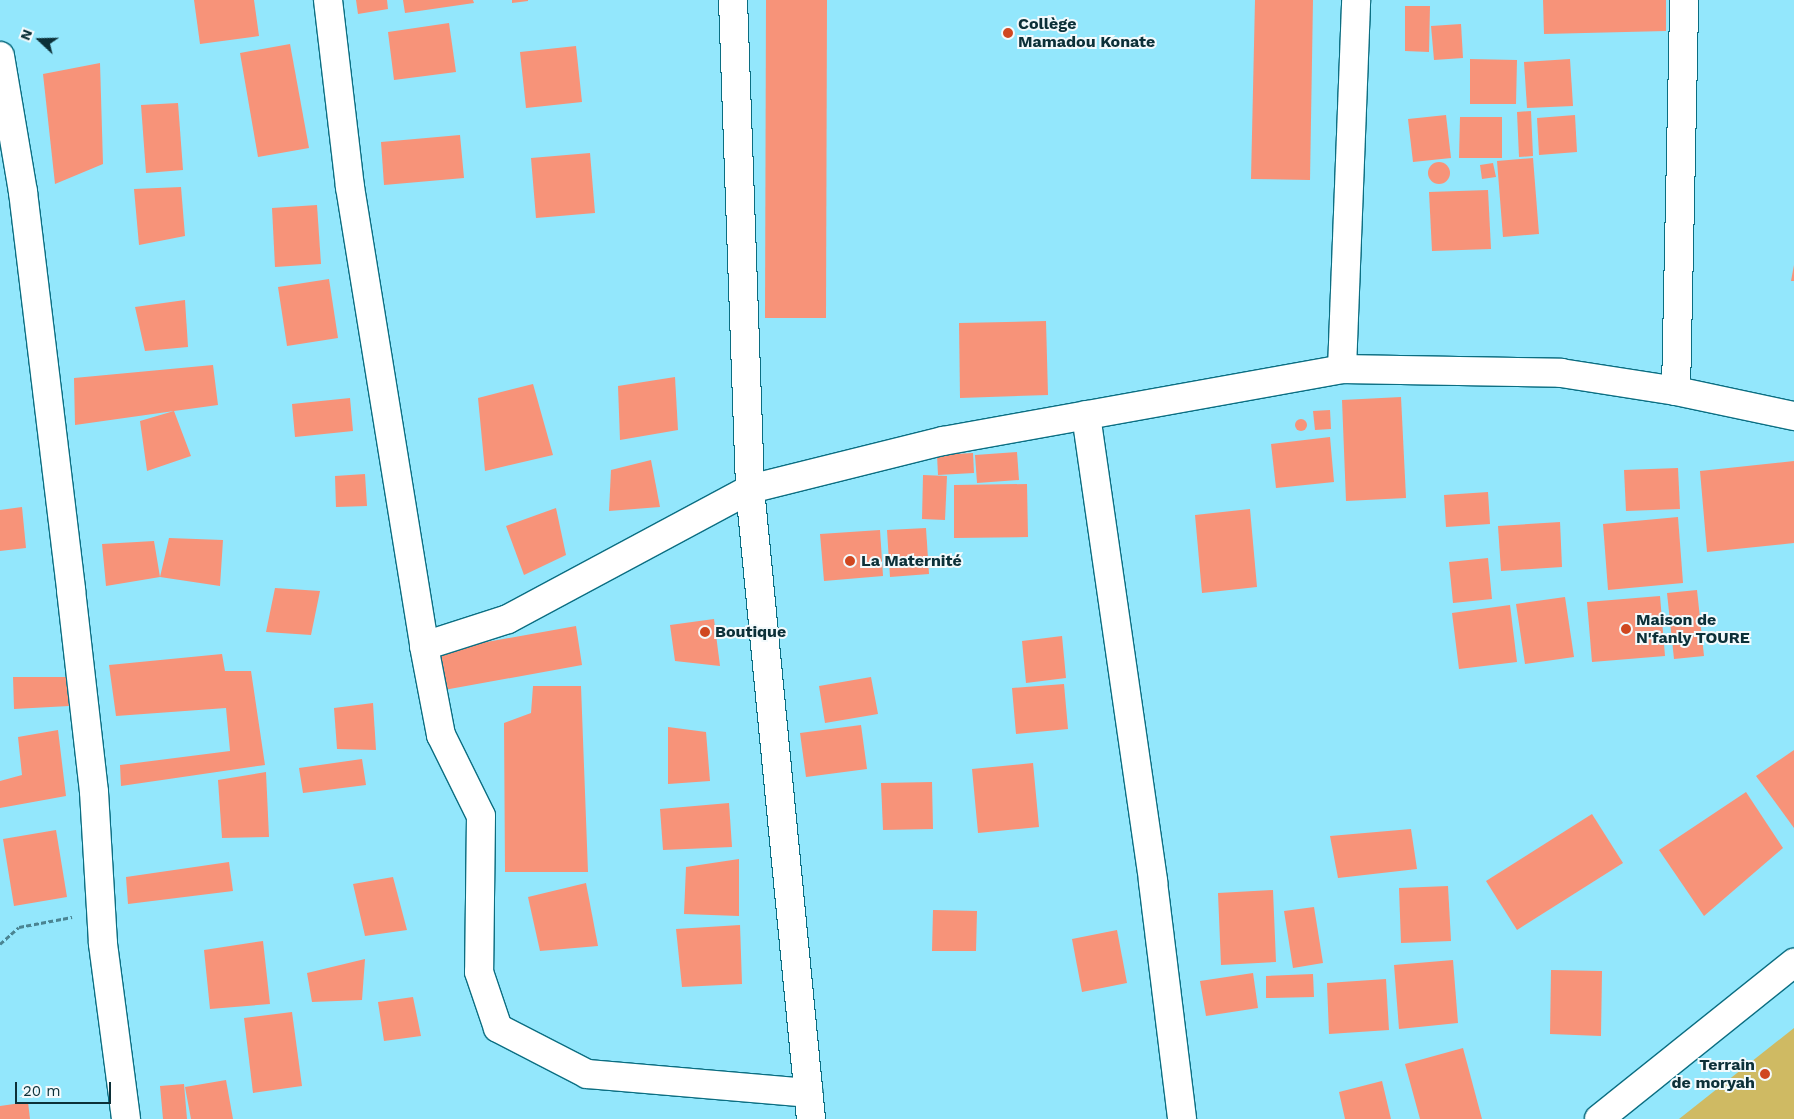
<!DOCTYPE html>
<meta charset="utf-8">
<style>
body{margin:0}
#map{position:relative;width:1794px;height:1119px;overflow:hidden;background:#93e7fc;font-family:"Work Sans",sans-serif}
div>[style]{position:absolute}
.green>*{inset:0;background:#cfba63}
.building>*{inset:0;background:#f79379}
.round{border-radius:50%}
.path>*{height:3px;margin-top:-1.5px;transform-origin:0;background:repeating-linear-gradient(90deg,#4a8492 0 5px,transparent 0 7.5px)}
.roads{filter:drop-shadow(1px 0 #0b6e82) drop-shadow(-1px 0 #0b6e82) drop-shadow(0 1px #0b6e82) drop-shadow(0 -1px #0b6e82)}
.minor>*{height:28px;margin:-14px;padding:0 14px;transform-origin:14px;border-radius:14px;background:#fff}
.tertiary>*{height:28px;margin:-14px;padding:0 14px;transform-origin:14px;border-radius:14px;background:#fff}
.dots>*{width:14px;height:14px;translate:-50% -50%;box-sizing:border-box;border:2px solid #f3fafc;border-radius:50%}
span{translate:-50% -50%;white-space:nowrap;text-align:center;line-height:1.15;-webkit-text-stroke:4px #f3fafc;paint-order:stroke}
.poi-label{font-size:16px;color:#0c3038;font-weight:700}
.left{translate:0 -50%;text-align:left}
.right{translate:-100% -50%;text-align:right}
.north{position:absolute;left:15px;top:15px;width:50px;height:50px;-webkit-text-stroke:4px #f3fafc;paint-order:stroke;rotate:291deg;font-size:14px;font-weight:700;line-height:20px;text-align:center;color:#0c3038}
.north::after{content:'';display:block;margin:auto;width:18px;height:22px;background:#0c3038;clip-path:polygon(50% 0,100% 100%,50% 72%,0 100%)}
.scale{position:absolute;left:15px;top:1082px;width:96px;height:22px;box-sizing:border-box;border:2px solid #0c3038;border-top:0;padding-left:6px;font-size:15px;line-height:18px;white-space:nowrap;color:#0c3038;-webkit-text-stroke:4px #f3fafc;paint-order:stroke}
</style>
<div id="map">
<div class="green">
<div style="clip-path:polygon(1794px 1028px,1794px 1119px,1679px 1119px)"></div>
</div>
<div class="building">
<div style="clip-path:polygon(194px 0,254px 0,259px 36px,200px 44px)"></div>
<div style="clip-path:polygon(356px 0,387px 0,388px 9px,358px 14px)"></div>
<div style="clip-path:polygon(403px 0,473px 0,474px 3px,405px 13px)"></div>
<div style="clip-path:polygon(512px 0,528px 0,528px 1px,512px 3px)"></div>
<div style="clip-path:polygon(766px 0,827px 0,826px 318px,765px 318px)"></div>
<div style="clip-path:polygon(1255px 0,1313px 0,1310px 180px,1251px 179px)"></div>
<div style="clip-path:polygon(1543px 0,1666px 0,1666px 31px,1544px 34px)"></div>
<div style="clip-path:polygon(1405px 6px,1430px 6px,1429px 52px,1405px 51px)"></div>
<div style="clip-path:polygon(449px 23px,456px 72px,394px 80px,388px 32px)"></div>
<div style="clip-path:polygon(1461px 24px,1463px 58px,1434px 60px,1431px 26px)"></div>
<div style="clip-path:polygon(290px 44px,309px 148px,258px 157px,240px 53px)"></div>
<div style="clip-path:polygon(576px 46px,582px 102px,526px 108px,520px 52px)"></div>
<div style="clip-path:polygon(1470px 59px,1517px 60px,1516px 104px,1470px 104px)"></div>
<div style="clip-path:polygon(1570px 59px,1573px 106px,1527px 108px,1524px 62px)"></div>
<div style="clip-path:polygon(100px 63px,103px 164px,55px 184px,43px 74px)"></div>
<div style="clip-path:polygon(178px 103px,183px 170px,146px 173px,141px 105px)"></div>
<div style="clip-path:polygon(1531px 111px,1533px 156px,1519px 157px,1517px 112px)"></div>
<div style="clip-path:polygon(1446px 115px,1451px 158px,1413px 162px,1408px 119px)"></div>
<div style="clip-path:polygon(1575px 115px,1577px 152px,1539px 155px,1537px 118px)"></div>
<div style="clip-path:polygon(1460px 117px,1502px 117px,1502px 158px,1459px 158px)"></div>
<div style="clip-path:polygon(460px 135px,464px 178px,384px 185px,381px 142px)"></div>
<div style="clip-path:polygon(590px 153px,595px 213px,536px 218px,531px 158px)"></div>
<div style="clip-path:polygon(1533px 158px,1539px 234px,1503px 237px,1497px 161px)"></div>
<div class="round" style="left:1428px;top:162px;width:22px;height:22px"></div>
<div style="clip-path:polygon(1493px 163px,1496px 177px,1482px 179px,1480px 165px)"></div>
<div style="clip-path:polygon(181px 187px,185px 236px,139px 245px,134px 189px)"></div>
<div style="clip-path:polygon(1488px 190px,1491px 249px,1432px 251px,1429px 192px)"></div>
<div style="clip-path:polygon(317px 205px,321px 264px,275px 267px,272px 208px)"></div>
<div style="clip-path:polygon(1794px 265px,1794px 281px,1791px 281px)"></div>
<div style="clip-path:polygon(329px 279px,338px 338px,287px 346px,278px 287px)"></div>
<div style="clip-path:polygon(185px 300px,188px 347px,145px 351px,135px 307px)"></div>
<div style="clip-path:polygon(1046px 321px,1048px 395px,960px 398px,959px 323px)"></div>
<div style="clip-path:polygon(213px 365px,218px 405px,174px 411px,191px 456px,147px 471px,140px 421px,174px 411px,75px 425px,74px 378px)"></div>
<div style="clip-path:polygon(675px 377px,678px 430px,620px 440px,618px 386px)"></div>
<div style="clip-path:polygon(533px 384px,553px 455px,485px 471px,478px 398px)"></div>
<div style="clip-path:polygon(1401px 397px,1406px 498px,1346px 501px,1342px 400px)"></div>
<div style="clip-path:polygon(350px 398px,353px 431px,295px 437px,292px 404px)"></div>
<div style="clip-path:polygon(1330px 410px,1331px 429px,1315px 430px,1313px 411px)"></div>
<div class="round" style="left:1295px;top:419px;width:12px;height:12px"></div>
<div style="clip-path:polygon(1330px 437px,1334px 482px,1276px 488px,1271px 444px)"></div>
<div style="clip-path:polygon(1017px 452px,1019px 480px,977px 483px,975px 455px)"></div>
<div style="clip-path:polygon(973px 453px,974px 473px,938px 475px,937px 455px)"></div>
<div style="clip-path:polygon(651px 460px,660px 507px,609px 511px,611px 470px)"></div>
<div style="clip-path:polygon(1794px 461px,1794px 543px,1707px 552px,1700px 471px)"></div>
<div style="clip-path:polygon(1678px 468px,1680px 509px,1626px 511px,1624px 470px)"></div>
<div style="clip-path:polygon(365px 474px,367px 506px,336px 507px,335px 476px)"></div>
<div style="clip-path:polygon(923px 475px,947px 476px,945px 520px,922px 519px)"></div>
<div style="clip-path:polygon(1027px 484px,1028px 537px,954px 538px,954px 485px)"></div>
<div style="clip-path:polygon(1488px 492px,1490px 524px,1446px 527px,1444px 495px)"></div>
<div style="clip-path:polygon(22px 507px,26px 548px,0 551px,0 510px)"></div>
<div style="clip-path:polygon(556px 508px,566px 555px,524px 575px,506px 526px)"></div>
<div style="clip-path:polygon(1250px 509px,1257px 587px,1202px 593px,1195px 515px)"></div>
<div style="clip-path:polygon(1678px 517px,1683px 583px,1608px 590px,1603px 524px)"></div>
<div style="clip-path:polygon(1560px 522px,1562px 567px,1501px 571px,1498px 526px)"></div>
<div style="clip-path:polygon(926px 528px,929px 574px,890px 577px,887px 530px)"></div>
<div style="clip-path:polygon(880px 530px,883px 576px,824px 581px,820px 534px)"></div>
<div style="clip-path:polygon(169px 538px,223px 540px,220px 586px,160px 577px,106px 586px,102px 544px,154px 541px,160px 577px)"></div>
<div style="clip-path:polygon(1488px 558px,1492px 599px,1453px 603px,1449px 562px)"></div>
<div style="clip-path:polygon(275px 588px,320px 591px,311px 635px,266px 632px)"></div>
<div style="clip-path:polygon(1697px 590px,1704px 656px,1674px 659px,1667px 593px)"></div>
<div style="clip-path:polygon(1660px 596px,1665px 656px,1592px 662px,1587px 602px)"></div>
<div style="clip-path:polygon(1565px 597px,1574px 657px,1525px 664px,1516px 604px)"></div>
<div style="clip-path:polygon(1510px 605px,1517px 662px,1459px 669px,1452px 613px)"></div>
<div style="clip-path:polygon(714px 619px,720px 666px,675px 661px,670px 625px)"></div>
<div style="clip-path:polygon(576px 626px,582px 665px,444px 690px,437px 651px)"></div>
<div style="clip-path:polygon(1062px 636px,1066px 678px,1026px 683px,1022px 641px)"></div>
<div style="clip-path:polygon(222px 654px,225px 671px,251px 671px,265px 765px,121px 786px,120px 765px,230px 751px,226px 708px,116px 716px,109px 665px)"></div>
<div style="clip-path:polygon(13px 677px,66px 677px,69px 706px,14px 709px)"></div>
<div style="clip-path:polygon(871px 677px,878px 714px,825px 723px,819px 686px)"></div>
<div style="clip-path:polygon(1064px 684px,1068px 729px,1016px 734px,1012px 688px)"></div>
<div style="clip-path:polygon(533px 686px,581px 686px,588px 872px,505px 872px,504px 723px,531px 713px)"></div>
<div style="clip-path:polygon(373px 703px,376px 750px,337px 749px,334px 708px)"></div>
<div style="clip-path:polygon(861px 725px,867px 769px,806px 777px,800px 733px)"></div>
<div style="clip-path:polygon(668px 727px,706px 732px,710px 781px,668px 784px)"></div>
<div style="clip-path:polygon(58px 730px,66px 796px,0 808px,0 781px,22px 775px,18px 737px)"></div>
<div style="clip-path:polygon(1794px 750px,1794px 828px,1756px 776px)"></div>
<div style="clip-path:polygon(362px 759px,366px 785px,303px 793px,299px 768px)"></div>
<div style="clip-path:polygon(1033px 763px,1039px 827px,978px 833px,972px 769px)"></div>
<div style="clip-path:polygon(266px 772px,269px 837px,222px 838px,218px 780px)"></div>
<div style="clip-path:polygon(932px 782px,933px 829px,883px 830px,881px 783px)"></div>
<div style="clip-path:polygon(1746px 792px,1783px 848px,1704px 916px,1659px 850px)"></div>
<div style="clip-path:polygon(729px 803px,732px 847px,663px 850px,660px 809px)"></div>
<div style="clip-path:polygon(1592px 814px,1623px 863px,1517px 930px,1486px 881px)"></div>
<div style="clip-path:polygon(1411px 829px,1417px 869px,1338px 878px,1330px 836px)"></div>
<div style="clip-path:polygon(56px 830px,67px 897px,14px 906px,3px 839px)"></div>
<div style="clip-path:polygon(739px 859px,739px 916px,684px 914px,686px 867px)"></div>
<div style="clip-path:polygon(229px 862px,233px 891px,128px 904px,126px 877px)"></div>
<div style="clip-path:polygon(393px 877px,407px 930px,365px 936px,353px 884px)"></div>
<div style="clip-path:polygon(586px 883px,598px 946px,540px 951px,528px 897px)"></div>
<div style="clip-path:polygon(1448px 886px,1451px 941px,1401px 943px,1399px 888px)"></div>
<div style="clip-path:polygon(1273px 890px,1276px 962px,1221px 965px,1218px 893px)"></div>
<div style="clip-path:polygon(1314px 907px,1323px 963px,1293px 968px,1284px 911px)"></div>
<div style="clip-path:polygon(933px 910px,977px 911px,976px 951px,932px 951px)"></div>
<div style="clip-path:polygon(740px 925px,742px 984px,682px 987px,676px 929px)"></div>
<div style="clip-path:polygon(1117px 930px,1127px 983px,1082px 992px,1072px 939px)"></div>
<div style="clip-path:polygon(263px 941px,270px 1004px,210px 1009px,204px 950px)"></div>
<div style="clip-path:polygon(365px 959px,362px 1000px,312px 1002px,307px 973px)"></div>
<div style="clip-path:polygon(1453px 960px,1458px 1023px,1399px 1029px,1394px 965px)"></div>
<div style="clip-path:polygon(1551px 970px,1602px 971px,1601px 1036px,1550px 1034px)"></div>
<div style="clip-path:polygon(1253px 973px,1258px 1008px,1206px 1016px,1200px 981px)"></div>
<div style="clip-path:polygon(1313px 974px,1314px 997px,1266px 998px,1266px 976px)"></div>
<div style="clip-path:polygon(1386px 979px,1389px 1030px,1329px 1034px,1327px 983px)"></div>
<div style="clip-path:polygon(413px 997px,421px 1036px,384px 1041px,378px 1002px)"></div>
<div style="clip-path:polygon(292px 1012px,302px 1086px,253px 1093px,244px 1018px)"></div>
<div style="clip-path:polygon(1463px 1048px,1482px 1119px,1420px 1119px,1405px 1064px)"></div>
<div style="clip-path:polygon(226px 1080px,233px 1119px,191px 1119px,185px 1087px)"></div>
<div style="clip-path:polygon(1382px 1081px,1391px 1119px,1345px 1119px,1339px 1092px)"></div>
<div style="clip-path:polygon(184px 1084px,187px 1119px,163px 1119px,160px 1086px)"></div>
<div style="clip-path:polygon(28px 1102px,30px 1119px,0 1119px,0 1106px)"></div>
</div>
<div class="path">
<div style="left:0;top:944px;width:25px;rotate:-42deg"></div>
<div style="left:19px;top:927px;width:54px;rotate:-10.7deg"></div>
</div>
<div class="roads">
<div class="minor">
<div style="left:328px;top:0;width:188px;rotate:83.3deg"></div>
<div style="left:350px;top:187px;width:465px;rotate:80.8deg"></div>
<div style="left:424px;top:646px;width:91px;rotate:79.2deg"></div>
<div style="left:441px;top:735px;width:90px;rotate:63.7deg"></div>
<div style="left:481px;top:816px;width:156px;rotate:90.7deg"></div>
<div style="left:479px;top:972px;width:59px;rotate:71.3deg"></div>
<div style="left:498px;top:1028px;width:100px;rotate:27.3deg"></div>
<div style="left:587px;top:1074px;width:222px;rotate:4.9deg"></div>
<div style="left:733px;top:0;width:489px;rotate:88deg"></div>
<div style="left:750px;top:489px;width:633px;rotate:84.47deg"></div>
<div style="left:1342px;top:369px;width:369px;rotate:-87.8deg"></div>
<div style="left:1676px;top:391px;width:391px;rotate:-88.8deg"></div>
<div style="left:1086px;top:415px;width:472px;rotate:81.8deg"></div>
<div style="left:1153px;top:882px;width:239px;rotate:83deg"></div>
<div style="left:424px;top:646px;width:88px;rotate:-17.8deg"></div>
<div style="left:508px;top:619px;width:275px;rotate:-28.2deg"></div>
<div style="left:750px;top:489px;width:199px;rotate:-14deg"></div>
<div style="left:943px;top:441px;width:405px;rotate:-10.2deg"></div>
<div style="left:1342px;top:369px;width:219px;rotate:1deg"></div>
<div style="left:1561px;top:373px;width:116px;rotate:8.9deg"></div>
<div style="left:1676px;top:391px;width:121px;rotate:12deg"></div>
<div style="left:1599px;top:1119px;width:250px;rotate:-38.7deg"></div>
</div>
<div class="tertiary">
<div style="left:0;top:56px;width:138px;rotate:80.4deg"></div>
<div style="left:23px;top:192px;width:401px;rotate:83.1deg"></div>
<div style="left:71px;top:590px;width:203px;rotate:83.5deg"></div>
<div style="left:94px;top:792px;width:152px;rotate:86.6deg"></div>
<div style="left:103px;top:944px;width:177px;rotate:82.5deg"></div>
</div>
</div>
<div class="dots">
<div style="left:1008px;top:33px;background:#d04720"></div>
<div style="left:850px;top:561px;background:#d04720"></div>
<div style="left:1626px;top:629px;background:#d04720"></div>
<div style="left:705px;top:632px;background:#d04720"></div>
<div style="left:1765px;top:1074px;background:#d04720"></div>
</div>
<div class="poi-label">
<span class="left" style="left:1018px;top:33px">Collège<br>Mamadou Konate</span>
<span class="left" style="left:861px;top:561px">La Maternité</span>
<span class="left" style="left:1636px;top:629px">Maison de<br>N'fanly TOURE</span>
<span class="left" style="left:715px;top:632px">Boutique</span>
<span class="right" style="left:1755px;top:1074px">Terrain<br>de moryah</span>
</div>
<div class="north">N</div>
<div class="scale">20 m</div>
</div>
